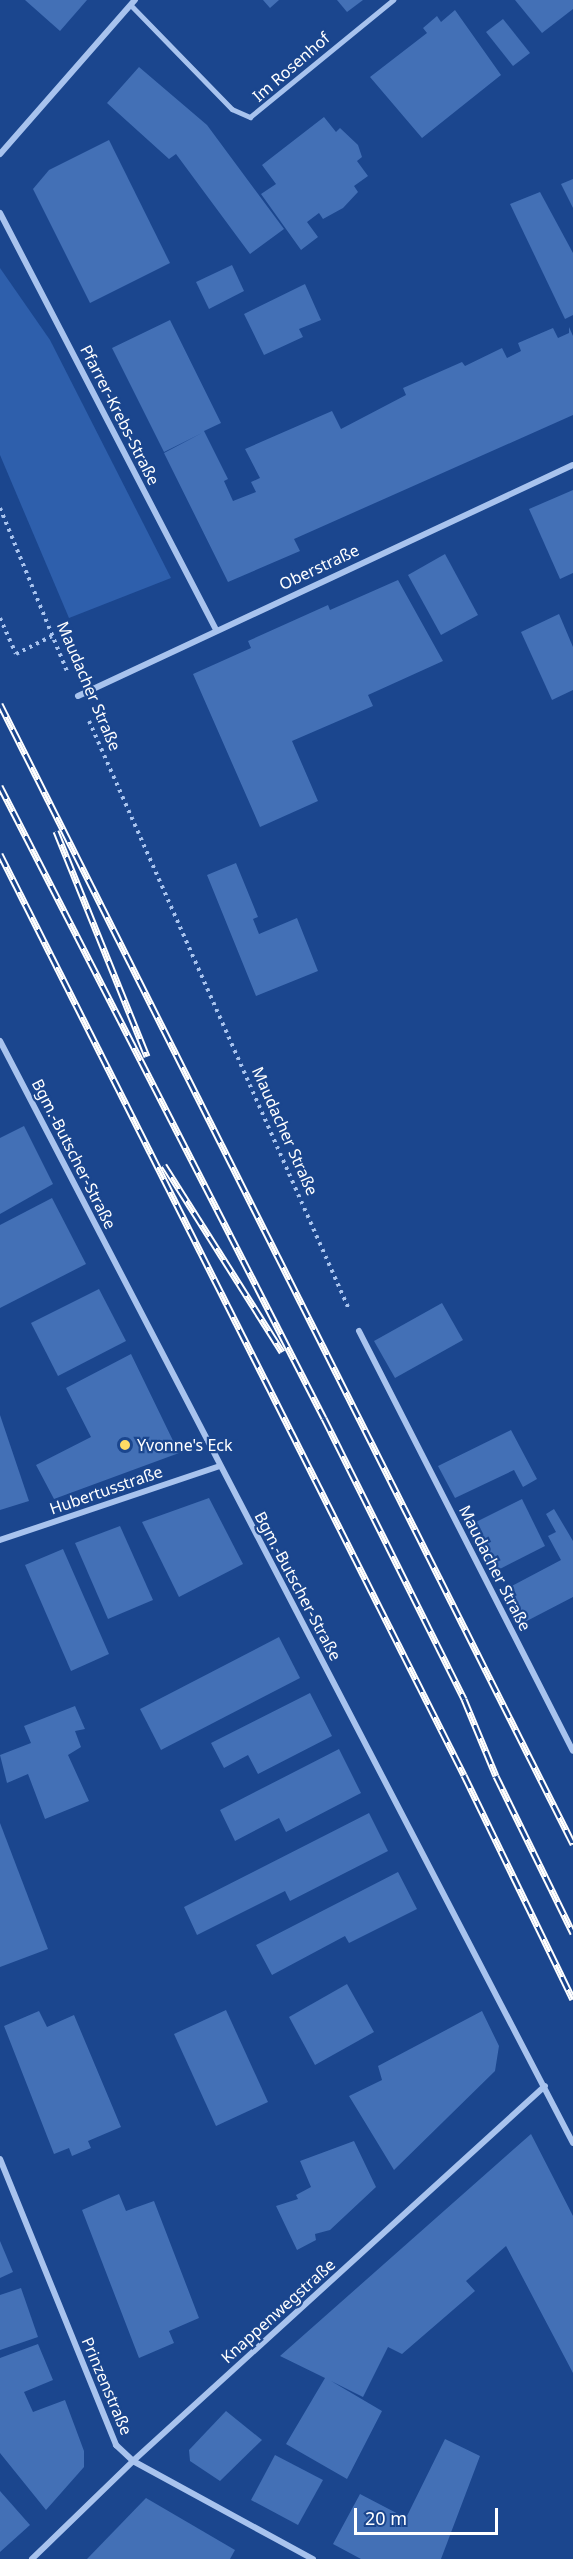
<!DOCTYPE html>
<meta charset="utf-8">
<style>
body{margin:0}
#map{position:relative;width:573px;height:2559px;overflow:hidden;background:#1b468e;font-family:"Noto Sans",sans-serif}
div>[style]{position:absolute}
.green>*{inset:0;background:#2e5fac}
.building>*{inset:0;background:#4370b6}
.path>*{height:4px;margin-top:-2px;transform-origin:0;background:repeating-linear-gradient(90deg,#a8c3ee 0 3px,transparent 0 7.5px)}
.lane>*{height:4.5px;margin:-2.25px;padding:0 2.25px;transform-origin:2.25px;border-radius:2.25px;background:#a8c3ee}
.street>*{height:6px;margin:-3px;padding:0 3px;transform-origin:3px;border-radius:3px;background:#a8c3ee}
.rail>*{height:7px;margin-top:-3.5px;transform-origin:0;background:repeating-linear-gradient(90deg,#1b468e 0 14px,#fff 0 28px);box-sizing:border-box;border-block:2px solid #fff}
.dots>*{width:16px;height:16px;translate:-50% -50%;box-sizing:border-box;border:3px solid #1b468e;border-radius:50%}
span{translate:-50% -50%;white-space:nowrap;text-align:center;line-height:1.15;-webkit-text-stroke:4.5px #1b468e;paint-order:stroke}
.street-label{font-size:16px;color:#fff}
.poi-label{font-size:16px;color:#fff}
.left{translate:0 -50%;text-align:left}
.scale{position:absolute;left:354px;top:2508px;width:144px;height:27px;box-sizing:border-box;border:3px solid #fff;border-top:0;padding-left:8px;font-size:18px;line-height:21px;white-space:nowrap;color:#fff;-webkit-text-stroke:4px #1b468e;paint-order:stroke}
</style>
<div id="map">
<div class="green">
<div style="clip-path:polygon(0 268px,50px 340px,171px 578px,69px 618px,0 455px)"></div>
</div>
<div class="building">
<div style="clip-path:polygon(25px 0,87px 0,60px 31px)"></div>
<div style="clip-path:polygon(263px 0,279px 0,270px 8px)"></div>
<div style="clip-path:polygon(337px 0,363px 0,347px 12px)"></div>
<div style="clip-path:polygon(515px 0,573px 0,573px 9px,542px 33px)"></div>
<div style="clip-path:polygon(455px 10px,501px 75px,422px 138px,370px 77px,427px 33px,423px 28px,437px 16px,441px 22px)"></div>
<div style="clip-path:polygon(503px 19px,530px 53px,513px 66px,486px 32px)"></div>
<div style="clip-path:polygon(139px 67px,207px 125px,284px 229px,250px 254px,176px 154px,169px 159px,107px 103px)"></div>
<div style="clip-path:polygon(324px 117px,336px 132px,340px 128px,358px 145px,362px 157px,357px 161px,368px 176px,354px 186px,358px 192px,343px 208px,323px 219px,319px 213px,307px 222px,318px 237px,301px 250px,261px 194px,276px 184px,262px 165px)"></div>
<div style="clip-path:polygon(109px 140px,170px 263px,90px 303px,33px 189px,49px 170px)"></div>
<div style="clip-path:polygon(573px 179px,573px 208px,561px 184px)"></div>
<div style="clip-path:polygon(540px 192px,573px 253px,573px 315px,565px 319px,510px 204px)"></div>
<div style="clip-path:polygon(232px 265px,244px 291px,209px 309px,196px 282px)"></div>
<div style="clip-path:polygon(305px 284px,321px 320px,299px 329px,303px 337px,264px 355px,244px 314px)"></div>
<div style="clip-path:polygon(170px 320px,221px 423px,204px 431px,228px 479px,224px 481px,233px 501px,256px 492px,251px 482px,260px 478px,245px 449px,332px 411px,341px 429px,406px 395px,403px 388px,462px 362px,465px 366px,502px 348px,507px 358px,521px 351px,518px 343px,553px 328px,558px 338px,569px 333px,569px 327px,573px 336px,573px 415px,294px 539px,300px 551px,228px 582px,164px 453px,202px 433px,164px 452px,112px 348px)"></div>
<div style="clip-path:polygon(573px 490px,573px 573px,560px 579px,529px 509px)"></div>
<div style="clip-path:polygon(445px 554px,478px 615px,441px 635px,408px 575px)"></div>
<div style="clip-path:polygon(398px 580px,443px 661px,368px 695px,373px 706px,292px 741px,318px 801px,260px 827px,193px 674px,251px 648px,248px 641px,328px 605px,330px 610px)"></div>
<div style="clip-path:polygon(559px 614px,573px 647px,573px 690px,552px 700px,521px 632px)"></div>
<div style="clip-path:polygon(236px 863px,258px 917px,253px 919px,259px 934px,297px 918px,318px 971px,256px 996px,207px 875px)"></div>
<div style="clip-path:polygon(24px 1126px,53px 1184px,0 1214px,0 1138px)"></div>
<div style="clip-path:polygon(52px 1198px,86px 1264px,0 1308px,0 1225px)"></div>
<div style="clip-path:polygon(99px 1289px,126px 1341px,58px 1376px,31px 1323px)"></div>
<div style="clip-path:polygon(442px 1303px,463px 1340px,395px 1378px,374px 1341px)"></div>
<div style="clip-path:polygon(131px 1354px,179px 1453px,54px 1499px,36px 1465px,91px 1437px,66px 1388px)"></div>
<div style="clip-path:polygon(0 1415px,29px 1501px,0 1510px)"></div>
<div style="clip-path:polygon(511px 1430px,537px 1479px,523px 1487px,514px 1470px,455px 1498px,438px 1466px)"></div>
<div style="clip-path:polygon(209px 1498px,243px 1564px,179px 1597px,142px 1522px)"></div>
<div style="clip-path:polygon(522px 1499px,545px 1546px,492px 1573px,468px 1526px)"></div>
<div style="clip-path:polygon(554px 1509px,573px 1541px,573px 1597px,521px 1624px,504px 1590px,561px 1560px,548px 1536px,556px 1532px,546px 1514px)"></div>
<div style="clip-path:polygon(120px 1526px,153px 1600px,108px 1619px,75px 1543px)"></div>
<div style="clip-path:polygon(63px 1549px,109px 1654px,71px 1671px,25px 1565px)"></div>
<div style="clip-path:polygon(279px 1637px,300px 1678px,161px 1750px,140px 1709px)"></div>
<div style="clip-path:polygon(310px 1693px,332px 1736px,258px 1774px,248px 1755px,224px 1768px,211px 1743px)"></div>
<div style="clip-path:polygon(75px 1706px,85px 1729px,75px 1731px,81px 1747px,68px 1755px,89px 1801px,45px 1819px,28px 1774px,7px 1783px,0 1755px,31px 1743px,24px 1726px)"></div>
<div style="clip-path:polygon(339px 1749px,361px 1793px,286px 1832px,279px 1818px,235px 1841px,220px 1810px)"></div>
<div style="clip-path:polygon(369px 1813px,388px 1851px,290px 1901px,285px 1891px,197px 1935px,184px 1907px)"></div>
<div style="clip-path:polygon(0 1823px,48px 1949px,0 1967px)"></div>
<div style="clip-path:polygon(398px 1872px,417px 1909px,349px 1943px,345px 1936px,272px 1975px,256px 1945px)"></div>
<div style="clip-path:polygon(347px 1984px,374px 2032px,315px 2065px,289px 2017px)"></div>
<div style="clip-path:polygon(226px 2010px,268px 2102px,216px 2126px,174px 2034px)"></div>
<div style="clip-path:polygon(39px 2011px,47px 2027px,74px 2015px,121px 2127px,88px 2141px,91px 2148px,72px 2156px,69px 2148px,54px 2154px,4px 2026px)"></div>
<div style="clip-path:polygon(482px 2011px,499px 2046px,495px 2071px,394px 2170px,349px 2096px,382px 2080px,378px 2066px)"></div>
<div style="clip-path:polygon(531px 2134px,573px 2216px,573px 2373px,506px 2246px,466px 2281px,475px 2291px,402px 2354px,388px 2347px,363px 2397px,331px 2381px,382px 2411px,347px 2479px,286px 2444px,325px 2378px,280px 2356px)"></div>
<div style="clip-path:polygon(354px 2141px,376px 2187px,330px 2230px,315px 2234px,316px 2240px,297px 2250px,276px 2206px,298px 2199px,296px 2195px,311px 2187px,300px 2161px)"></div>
<div style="clip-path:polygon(119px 2194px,126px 2211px,154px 2201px,199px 2318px,169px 2331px,174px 2343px,139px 2358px,82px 2210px)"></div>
<div style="clip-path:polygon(0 2241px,13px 2272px,0 2278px)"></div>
<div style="clip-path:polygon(21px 2288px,38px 2337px,0 2350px,0 2295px)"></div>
<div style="clip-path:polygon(38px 2344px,53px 2380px,24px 2392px,33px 2412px,65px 2400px,84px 2451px,84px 2467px,46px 2510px,0 2453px,0 2358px)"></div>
<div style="clip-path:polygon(226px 2411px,262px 2440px,220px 2481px,190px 2461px,189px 2450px)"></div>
<div style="clip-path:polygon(445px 2439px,480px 2456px,441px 2559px,361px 2559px,333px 2544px,360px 2494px,406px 2518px)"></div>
<div style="clip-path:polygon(275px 2455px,323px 2480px,298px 2525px,251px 2500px)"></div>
<div style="clip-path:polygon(0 2491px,30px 2525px,0 2552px)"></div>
<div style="clip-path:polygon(146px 2498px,235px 2550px,230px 2559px,87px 2559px)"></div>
</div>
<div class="path">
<div style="left:0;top:508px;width:176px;rotate:67.7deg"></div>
<div style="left:0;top:618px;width:39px;rotate:66deg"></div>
<div style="left:16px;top:654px;width:40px;rotate:-26.6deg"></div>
<div style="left:89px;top:721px;width:641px;rotate:66.16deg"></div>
</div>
<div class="lane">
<div style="left:131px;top:5px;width:145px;rotate:45.8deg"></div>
<div style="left:232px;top:109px;width:20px;rotate:24deg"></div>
<div style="left:250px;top:117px;width:185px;rotate:-39.3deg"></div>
</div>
<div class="street">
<div style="left:0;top:154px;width:205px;rotate:-48.8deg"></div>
<div style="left:0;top:213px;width:469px;rotate:62.6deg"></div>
<div style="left:78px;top:696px;width:546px;rotate:-25.02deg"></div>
<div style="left:0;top:1041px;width:1242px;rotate:62.53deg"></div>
<div style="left:359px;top:1331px;width:471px;rotate:63deg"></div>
<div style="left:0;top:1540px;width:232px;rotate:-18.6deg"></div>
<div style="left:0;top:2159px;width:309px;rotate:67.9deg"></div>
<div style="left:116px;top:2445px;width:23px;rotate:43deg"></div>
<div style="left:133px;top:2461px;width:205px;rotate:28.6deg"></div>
<div style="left:32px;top:2559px;width:141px;rotate:-44.1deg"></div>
<div style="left:133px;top:2461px;width:557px;rotate:-42.31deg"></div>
</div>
<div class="rail">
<div style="left:0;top:704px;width:1276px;rotate:63.31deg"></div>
<div style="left:0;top:786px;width:710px;rotate:62.86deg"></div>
<div style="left:324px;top:1418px;width:314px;rotate:63.5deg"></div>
<div style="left:464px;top:1699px;width:83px;rotate:67.4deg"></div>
<div style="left:496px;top:1776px;width:175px;rotate:63.9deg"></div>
<div style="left:56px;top:831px;width:243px;rotate:68deg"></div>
<div style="left:0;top:854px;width:1031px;rotate:63.26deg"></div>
<div style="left:464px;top:1775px;width:249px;rotate:64.1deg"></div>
<div style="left:164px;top:1165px;width:221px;rotate:57.7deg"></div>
</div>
<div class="dots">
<div style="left:125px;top:1445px;background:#ffdc64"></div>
</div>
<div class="street-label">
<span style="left:291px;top:67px;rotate:-41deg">Im Rosenhof</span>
<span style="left:120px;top:415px;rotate:63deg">Pfarrer-Krebs-Straße</span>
<span style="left:319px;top:567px;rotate:-25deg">Oberstraße</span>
<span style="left:89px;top:686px;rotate:67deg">Maudacher Straße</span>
<span style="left:285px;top:1131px;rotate:66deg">Maudacher Straße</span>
<span style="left:74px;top:1154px;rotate:63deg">Bgm.-Butscher-Straße</span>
<span style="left:106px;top:1490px;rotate:-19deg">Hubertusstraße</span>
<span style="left:495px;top:1568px;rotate:63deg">Maudacher Straße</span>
<span style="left:298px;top:1586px;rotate:62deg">Bgm.-Butscher-Straße</span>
<span style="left:278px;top:2311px;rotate:-42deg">Knappenwegstraße</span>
<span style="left:107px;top:2386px;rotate:67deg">Prinzenstraße</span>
</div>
<div class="poi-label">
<span class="left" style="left:137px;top:1445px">Yvonne's Eck</span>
</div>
<div class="scale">20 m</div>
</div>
